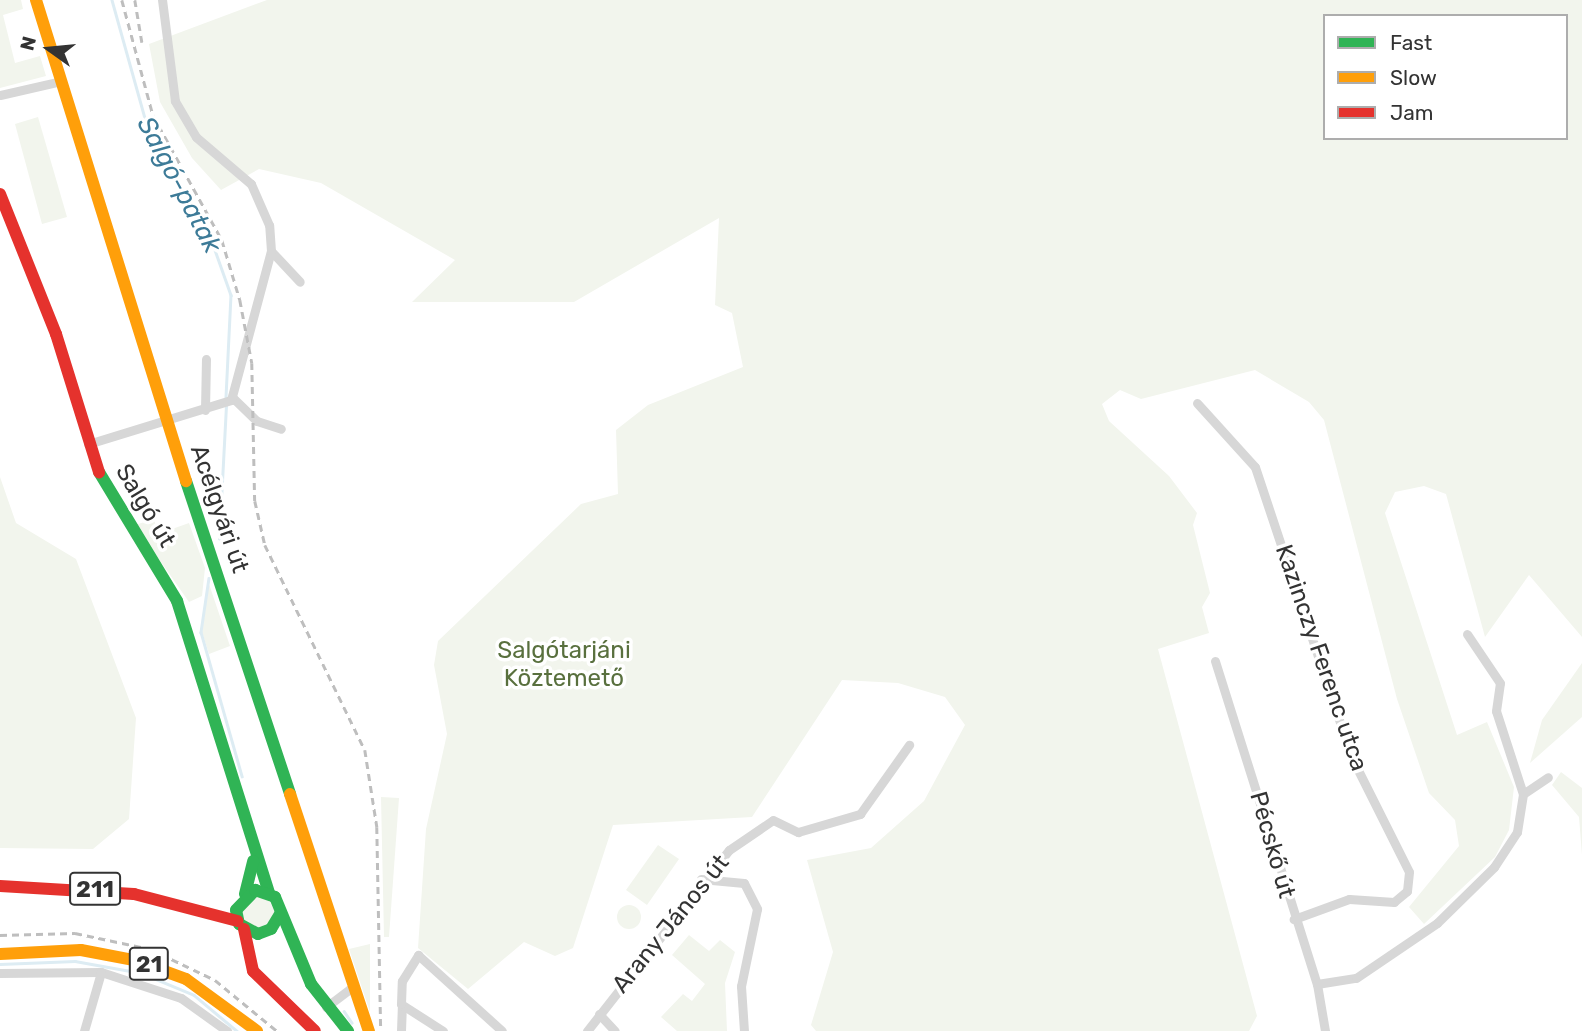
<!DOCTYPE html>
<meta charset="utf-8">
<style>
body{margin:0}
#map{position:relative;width:1582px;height:1031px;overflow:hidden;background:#fff;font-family:Rubik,sans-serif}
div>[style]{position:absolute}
.green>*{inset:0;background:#f2f5ed}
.round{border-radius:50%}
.stream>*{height:2.5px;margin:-1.25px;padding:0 1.25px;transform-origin:1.25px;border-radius:1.25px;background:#ddecf3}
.street>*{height:9px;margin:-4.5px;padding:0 4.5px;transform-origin:4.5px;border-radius:4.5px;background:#d7d7d7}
.fast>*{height:12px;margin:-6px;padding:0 6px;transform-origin:6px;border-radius:6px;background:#30b455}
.slow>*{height:12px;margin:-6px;padding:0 6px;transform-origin:6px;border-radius:6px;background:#ff9f0a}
.jam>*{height:12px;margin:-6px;padding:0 6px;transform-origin:6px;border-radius:6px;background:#e5322d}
.rail>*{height:2.5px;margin-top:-1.25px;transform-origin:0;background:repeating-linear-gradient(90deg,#bebebe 0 7px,transparent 0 12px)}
span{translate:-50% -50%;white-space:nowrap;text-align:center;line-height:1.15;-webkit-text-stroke:7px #fff;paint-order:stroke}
.shield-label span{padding:2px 5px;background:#fff;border:2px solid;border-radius:5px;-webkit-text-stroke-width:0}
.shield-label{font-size:23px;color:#333;font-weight:700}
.street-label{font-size:24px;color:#333}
.park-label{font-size:24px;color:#59703e}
.water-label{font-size:26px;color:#3d7b98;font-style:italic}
.legend{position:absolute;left:1323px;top:14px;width:245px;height:126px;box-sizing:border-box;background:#fff;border:2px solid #adadad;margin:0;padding:9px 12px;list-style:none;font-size:21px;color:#333}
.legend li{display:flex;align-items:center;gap:14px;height:35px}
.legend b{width:35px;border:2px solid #adadad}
.north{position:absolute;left:14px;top:14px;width:70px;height:70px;-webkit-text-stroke:5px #fff;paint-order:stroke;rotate:285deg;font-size:19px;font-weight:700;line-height:28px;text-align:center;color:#333}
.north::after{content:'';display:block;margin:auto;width:24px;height:32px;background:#333;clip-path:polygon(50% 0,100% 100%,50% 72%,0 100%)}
</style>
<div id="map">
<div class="green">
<div style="clip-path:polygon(0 0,21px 0,23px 9px,3px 15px,15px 63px,40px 56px,46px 76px,0 88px)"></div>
<div style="clip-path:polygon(evenodd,267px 0,1582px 0,1582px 637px,1529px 575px,1485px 637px,1446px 494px,1424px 486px,1395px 492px,1385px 513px,1457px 735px,1487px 722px,1514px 787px,1509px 830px,1495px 857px,1424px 924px,1409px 907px,1459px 846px,1455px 820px,1429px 793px,1397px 699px,1324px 420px,1309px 402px,1255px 370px,1141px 399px,1120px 390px,1102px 404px,1109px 421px,1169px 476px,1197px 513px,1193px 525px,1210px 593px,1202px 607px,1209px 633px,1158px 649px,1257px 1016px,1249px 1031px,816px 1031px,811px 1025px,833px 952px,807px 860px,871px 848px,924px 801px,965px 725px,945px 697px,898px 683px,842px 680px,752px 817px,613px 825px,573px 948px,555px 956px,524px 942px,468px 989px,418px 948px,426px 829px,447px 734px,434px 665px,438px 641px,581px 504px,618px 494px,616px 430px,648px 405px,743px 367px,732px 313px,715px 305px,719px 218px,574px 302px,412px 302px,455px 260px,321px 183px,259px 169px,221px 190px,192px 158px,160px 102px,149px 44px,267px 0,1325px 16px,1566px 16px,1566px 138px,1325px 138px,1325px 16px)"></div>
<div style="clip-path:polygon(38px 117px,67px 217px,42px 224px,15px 124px)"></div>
<div style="clip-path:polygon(0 477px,16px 523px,76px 559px,136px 718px,129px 819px,93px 849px,0 848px)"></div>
<div style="clip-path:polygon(154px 519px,158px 534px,189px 523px,205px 568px,202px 596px,189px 602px,135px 525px)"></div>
<div style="clip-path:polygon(209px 584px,230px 646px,209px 654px,202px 632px)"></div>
<div style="clip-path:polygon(1582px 663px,1582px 717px,1530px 763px,1542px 720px)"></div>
<div style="clip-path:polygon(1561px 772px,1582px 788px,1582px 855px,1579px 817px,1552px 785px)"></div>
<div style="clip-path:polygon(381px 797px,399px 798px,389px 937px,384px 937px)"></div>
<div style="clip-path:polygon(658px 845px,679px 859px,647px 905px,626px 890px)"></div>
<div style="clip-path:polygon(262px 890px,279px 917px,250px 933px,238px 902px)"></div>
<div class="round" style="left:617px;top:905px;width:24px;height:24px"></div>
<div style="clip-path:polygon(689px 935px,709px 951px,720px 940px,735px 952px,725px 983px,727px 1031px,677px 1031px,661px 1017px,683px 994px,692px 1001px,705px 984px,672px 955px)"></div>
<div style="clip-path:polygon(370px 944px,370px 1012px,349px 949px)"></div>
</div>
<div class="stream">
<div style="left:112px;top:0;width:153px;rotate:74.4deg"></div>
<div style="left:153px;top:147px;width:106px;rotate:57.4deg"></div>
<div style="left:210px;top:236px;width:63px;rotate:70.4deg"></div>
<div style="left:231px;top:295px;width:102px;rotate:92.8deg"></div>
<div style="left:219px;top:539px;width:135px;rotate:-87deg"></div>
<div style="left:209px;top:578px;width:55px;rotate:98.4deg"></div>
<div style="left:201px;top:632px;width:150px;rotate:74.1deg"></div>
<div style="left:0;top:964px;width:75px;rotate:-2.3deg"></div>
<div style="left:75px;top:961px;width:67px;rotate:10.3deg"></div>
<div style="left:141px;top:973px;width:57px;rotate:22.5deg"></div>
<div style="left:194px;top:995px;width:56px;rotate:39.9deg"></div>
<div style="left:344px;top:1011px;width:14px;rotate:56deg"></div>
</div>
<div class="street">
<div style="left:0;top:95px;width:58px;rotate:-12.8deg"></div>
<div style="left:271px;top:251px;width:42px;rotate:46.9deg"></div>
<div style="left:233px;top:398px;width:33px;rotate:44deg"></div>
<div style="left:257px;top:421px;width:25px;rotate:18deg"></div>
<div style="left:1197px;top:403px;width:86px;rotate:47.8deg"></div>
<div style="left:1255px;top:467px;width:307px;rotate:71.6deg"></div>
<div style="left:1352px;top:758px;width:127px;rotate:63.4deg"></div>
<div style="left:1409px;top:872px;width:19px;rotate:96deg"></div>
<div style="left:1407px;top:891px;width:17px;rotate:140deg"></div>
<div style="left:1394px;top:902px;width:45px;rotate:-176.2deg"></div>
<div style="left:1349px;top:899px;width:59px;rotate:160deg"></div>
<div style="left:205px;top:410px;width:51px;rotate:-88.9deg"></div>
<div style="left:88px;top:444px;width:150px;rotate:-17.1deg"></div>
<div style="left:231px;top:400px;width:154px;rotate:-75deg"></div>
<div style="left:271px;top:251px;width:26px;rotate:-94deg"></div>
<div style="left:269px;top:225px;width:45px;rotate:-113.7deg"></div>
<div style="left:251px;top:184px;width:72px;rotate:-139.5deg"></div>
<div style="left:196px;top:137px;width:42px;rotate:-120.3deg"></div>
<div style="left:175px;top:101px;width:102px;rotate:-97.3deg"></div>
<div style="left:1215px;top:661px;width:339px;rotate:72.5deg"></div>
<div style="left:1317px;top:984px;width:48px;rotate:80.3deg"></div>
<div style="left:1523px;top:794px;width:30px;rotate:-34deg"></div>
<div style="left:701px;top:879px;width:43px;rotate:5.3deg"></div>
<div style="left:744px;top:883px;width:29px;rotate:63deg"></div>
<div style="left:757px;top:909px;width:79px;rotate:101.7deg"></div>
<div style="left:741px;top:986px;width:45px;rotate:86.2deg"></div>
<div style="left:0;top:973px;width:101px;rotate:-0.6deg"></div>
<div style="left:101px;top:972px;width:84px;rotate:18deg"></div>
<div style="left:181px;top:998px;width:57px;rotate:35.7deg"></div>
<div style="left:1317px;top:984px;width:39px;rotate:-9deg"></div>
<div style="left:1356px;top:978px;width:98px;rotate:-34.2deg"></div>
<div style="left:1437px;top:923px;width:80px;rotate:-44.5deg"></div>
<div style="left:1494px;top:867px;width:42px;rotate:-56.7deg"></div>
<div style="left:1517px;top:832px;width:38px;rotate:-81deg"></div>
<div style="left:1523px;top:794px;width:87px;rotate:-108deg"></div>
<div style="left:1496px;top:711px;width:28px;rotate:-82deg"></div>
<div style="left:1500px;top:683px;width:59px;rotate:-124deg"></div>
<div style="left:326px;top:1007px;width:35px;rotate:-37deg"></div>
<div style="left:599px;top:1014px;width:23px;rotate:47deg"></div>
<div style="left:84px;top:1031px;width:61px;rotate:-73.9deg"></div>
<div style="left:401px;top:1031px;width:24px;rotate:-88deg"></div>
<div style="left:443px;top:1031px;width:50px;rotate:-147.3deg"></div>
<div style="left:401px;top:1004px;width:23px;rotate:-88deg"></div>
<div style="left:402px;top:981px;width:31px;rotate:-58deg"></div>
<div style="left:418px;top:955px;width:113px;rotate:42.1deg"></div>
<div style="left:587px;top:1031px;width:230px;rotate:-51.9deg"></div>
<div style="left:729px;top:850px;width:53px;rotate:-34.3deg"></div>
<div style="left:773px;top:820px;width:28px;rotate:26deg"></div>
<div style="left:798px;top:832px;width:65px;rotate:-16.2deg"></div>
<div style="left:860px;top:814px;width:85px;rotate:-54.6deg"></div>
</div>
<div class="fast">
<div style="left:99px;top:472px;width:151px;rotate:58.8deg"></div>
<div style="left:177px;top:601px;width:305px;rotate:72.5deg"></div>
<div style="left:186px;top:481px;width:330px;rotate:71.6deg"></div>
<div style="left:245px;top:894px;width:34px;rotate:-76deg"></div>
<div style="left:280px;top:914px;width:17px;rotate:121deg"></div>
<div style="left:271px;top:929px;width:14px;rotate:159deg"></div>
<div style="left:258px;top:934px;width:21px;rotate:-152deg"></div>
<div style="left:239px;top:924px;width:14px;rotate:-102deg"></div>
<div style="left:236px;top:910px;width:28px;rotate:-46deg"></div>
<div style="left:255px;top:890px;width:21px;rotate:19deg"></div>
<div style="left:275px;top:897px;width:94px;rotate:67.5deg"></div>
<div style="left:311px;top:984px;width:60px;rotate:51.8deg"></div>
</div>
<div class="slow">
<div style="left:36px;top:0;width:504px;rotate:72.68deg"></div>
<div style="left:290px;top:794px;width:250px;rotate:71.6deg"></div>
<div style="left:0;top:954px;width:81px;rotate:-2.8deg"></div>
<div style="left:81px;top:950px;width:54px;rotate:10.7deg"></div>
<div style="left:134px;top:960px;width:55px;rotate:20.1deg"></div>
<div style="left:186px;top:979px;width:88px;rotate:36.2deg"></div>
</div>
<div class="jam">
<div style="left:0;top:194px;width:151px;rotate:68.2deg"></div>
<div style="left:56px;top:334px;width:145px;rotate:72.7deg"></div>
<div style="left:0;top:886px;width:134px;rotate:3.4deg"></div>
<div style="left:134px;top:894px;width:107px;rotate:14.6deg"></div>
<div style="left:244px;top:929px;width:43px;rotate:77.9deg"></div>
<div style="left:253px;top:971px;width:86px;rotate:44.1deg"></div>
</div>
<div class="rail">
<div style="left:122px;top:0;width:119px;rotate:74.9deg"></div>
<div style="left:153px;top:115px;width:143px;rotate:61.1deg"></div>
<div style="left:222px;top:240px;width:63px;rotate:73.3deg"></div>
<div style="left:240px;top:300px;width:64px;rotate:79.2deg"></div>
<div style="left:252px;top:363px;width:138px;rotate:88.8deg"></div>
<div style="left:255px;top:501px;width:45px;rotate:77.2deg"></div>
<div style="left:265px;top:545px;width:228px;rotate:64deg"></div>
<div style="left:365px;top:750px;width:78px;rotate:81.1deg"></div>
<div style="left:377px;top:827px;width:204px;rotate:88.9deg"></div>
<div style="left:135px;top:0;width:43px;rotate:80.5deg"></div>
<div style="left:0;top:935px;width:75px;rotate:-1.5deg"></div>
<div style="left:75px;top:933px;width:77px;rotate:12deg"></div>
<div style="left:150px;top:949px;width:72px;rotate:25.5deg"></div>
<div style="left:215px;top:980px;width:80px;rotate:39.4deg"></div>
</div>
<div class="shield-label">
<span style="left:95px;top:889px">211</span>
<span style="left:149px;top:964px">21</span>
</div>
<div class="street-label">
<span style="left:145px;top:506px;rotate:59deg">Salgó út</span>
<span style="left:219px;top:509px;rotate:71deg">Acélgyári út</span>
<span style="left:1321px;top:658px;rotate:71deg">Kazinczy Ferenc utca</span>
<span style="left:1272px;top:845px;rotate:74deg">Pécskő út</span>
<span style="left:671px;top:924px;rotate:-51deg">Arany János út</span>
</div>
<div class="park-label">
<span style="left:564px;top:665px">Salgótarjáni<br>Köztemető</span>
</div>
<div class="water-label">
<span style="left:179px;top:185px;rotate:62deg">Salgó-patak</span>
</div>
<ul class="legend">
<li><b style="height:9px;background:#30b455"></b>Fast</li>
<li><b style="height:9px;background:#ff9f0a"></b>Slow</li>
<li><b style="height:9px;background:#e5322d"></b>Jam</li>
</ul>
<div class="north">N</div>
</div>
